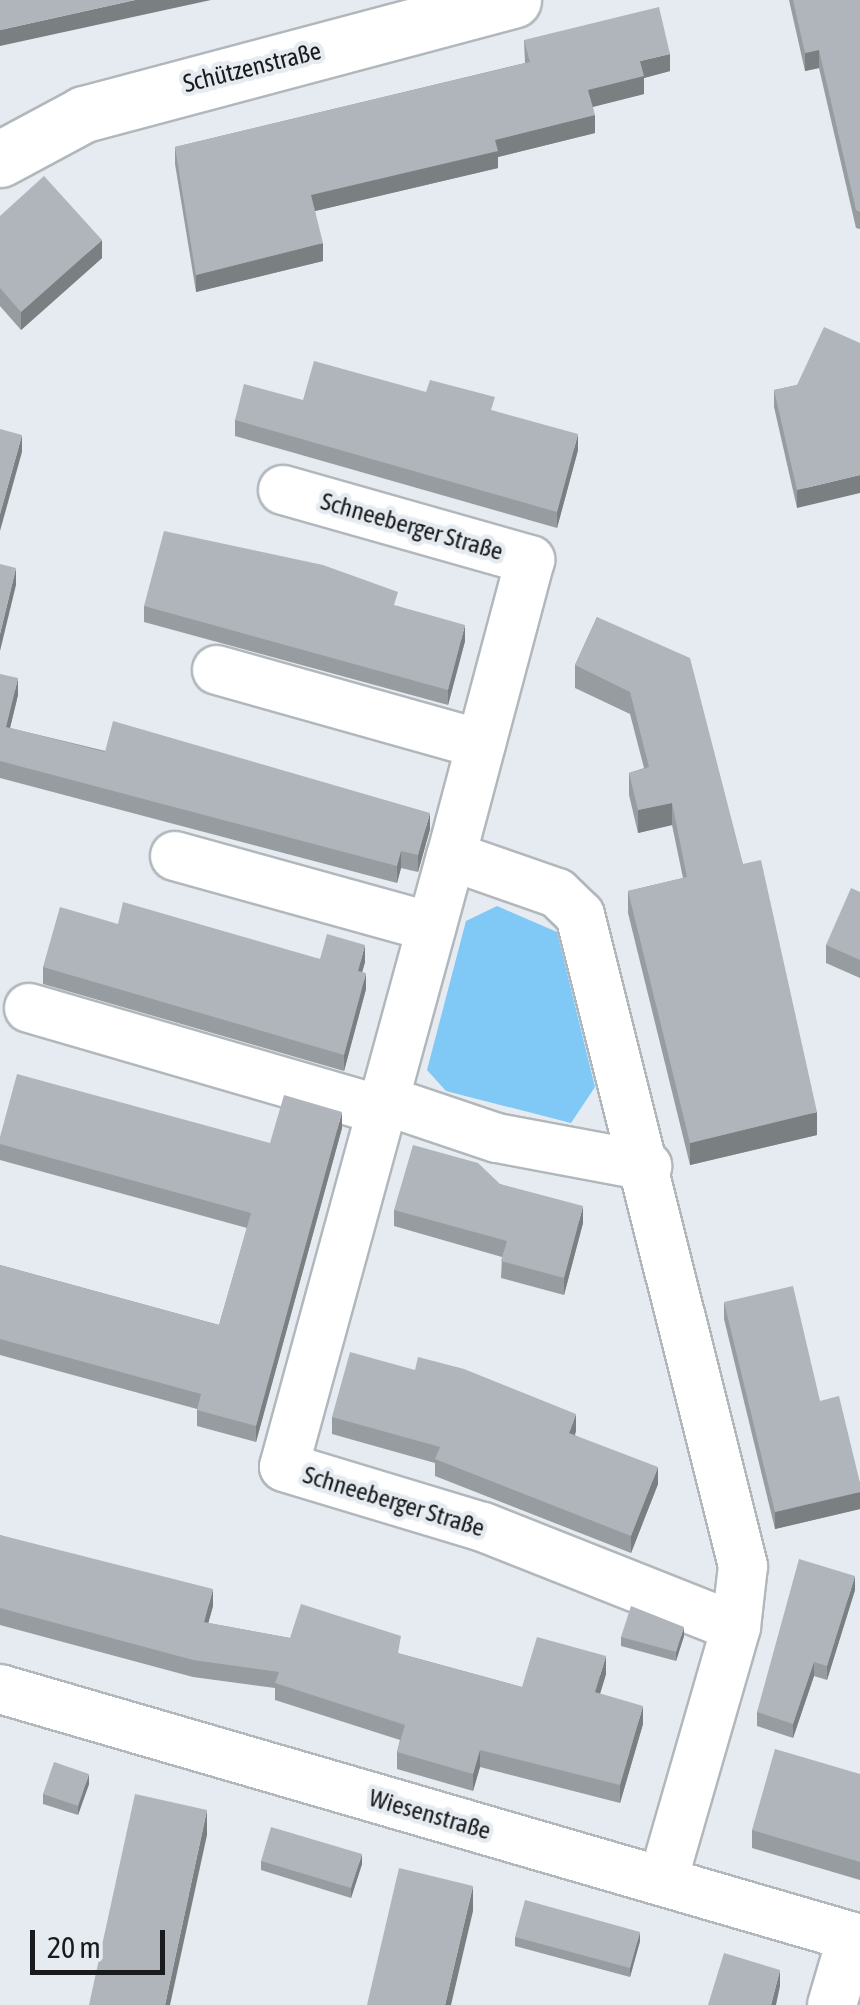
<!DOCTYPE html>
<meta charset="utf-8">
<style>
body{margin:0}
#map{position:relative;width:860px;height:2005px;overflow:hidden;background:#e5ebf0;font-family:"Asap Condensed",sans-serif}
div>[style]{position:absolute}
.green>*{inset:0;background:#80c8f5}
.roads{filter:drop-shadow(2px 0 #b1b8bc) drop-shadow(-2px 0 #b1b8bc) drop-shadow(0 2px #b1b8bc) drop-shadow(0 -2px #b1b8bc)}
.street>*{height:48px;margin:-24px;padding:0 24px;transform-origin:24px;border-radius:24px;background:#fff}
.secondary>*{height:55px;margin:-27.5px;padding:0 27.5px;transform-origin:27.5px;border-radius:27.5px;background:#fff}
.wall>*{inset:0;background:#969ca0}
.shaded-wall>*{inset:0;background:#7a7f82}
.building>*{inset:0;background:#afb5ba}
span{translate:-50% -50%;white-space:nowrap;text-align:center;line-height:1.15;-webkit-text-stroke:9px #e5ebf0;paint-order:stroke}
.street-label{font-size:25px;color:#181a1b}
.scale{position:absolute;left:30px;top:1930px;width:135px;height:45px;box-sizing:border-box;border:5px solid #181a1b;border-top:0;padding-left:12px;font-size:30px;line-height:35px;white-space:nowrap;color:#181a1b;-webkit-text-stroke:8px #e5ebf0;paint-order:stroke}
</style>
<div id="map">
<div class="green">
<div style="clip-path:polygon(497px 906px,557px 932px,595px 1087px,571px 1123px,446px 1091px,427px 1070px,466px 921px)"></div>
</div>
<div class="roads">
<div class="street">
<div style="left:283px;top:490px;width:257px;rotate:15.8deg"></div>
<div style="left:530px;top:560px;width:306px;rotate:104.9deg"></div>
<div style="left:217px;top:670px;width:274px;rotate:15.7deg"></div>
<div style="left:175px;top:856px;width:266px;rotate:15.5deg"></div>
<div style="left:29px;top:1008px;width:365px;rotate:16.2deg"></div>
<div style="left:381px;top:1099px;width:122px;rotate:18.6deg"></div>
<div style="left:497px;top:1138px;width:153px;rotate:10.6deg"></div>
<div style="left:0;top:1689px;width:896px;rotate:16.21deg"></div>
<div style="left:663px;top:1880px;width:263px;rotate:-73.9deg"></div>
<div style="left:736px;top:1627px;width:61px;rotate:-83.5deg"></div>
<div style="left:743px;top:1566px;width:671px;rotate:-104.06deg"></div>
<div style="left:580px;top:915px;width:32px;rotate:-136deg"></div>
<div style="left:557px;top:893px;width:112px;rotate:-160.8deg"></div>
<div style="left:451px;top:856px;width:633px;rotate:105.29deg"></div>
<div style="left:284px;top:1467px;width:208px;rotate:16.8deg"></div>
<div style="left:483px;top:1527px;width:272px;rotate:21.6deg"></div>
<div style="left:832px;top:2005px;width:71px;rotate:-73.6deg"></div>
</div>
<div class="secondary">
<div style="left:0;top:159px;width:95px;rotate:-28.2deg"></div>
<div style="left:84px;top:114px;width:444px;rotate:-14.9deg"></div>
</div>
</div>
<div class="wall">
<div style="clip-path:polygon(789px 0,860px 0,860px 229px,856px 228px,819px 68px,805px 71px)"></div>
<div style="clip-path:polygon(524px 40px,670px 71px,644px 78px,644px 94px,593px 107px,595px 133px,498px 157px,498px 168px,315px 211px,323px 261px,196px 292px,175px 164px,175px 147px,525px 63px)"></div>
<div style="clip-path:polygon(0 216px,102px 258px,21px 330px,0 306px)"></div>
<div style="clip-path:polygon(860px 343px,797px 508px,774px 407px,774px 390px,797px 385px)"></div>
<div style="clip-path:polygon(303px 400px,495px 411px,578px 450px,557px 528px,235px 436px,235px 420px)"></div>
<div style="clip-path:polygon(144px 606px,398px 606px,465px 641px,448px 705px,144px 622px)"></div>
<div style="clip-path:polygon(597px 617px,743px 864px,817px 1135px,690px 1165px,628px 913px,628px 891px,683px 878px,672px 825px,638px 833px,629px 795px,629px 773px,644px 768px,630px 714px,575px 688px,575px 665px)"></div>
<div style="clip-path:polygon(0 674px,18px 695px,10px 728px,430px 829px,418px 872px,401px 868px,397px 883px,0 778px)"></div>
<div style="clip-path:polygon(860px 892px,860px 978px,826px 963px,826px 945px)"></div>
<div style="clip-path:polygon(118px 924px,320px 959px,365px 962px,362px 972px,366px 989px,344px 1071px,43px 984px,43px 967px)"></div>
<div style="clip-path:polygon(342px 1128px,256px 1442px,197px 1426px,197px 1409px,0 1355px,0 1265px,219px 1325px,247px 1228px,0 1160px,0 1137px,270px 1143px)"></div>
<div style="clip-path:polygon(500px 1184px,583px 1223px,564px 1295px,501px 1278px,502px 1257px,394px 1226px,394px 1210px)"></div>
<div style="clip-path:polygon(724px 1302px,820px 1401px,860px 1483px,860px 1509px,775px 1529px,724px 1319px)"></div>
<div style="clip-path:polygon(332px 1417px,576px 1431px,575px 1435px,658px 1484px,631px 1553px,435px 1476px,435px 1463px,332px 1434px)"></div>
<div style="clip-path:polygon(0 1535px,213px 1606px,208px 1623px,290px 1638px,401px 1654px,522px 1687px,606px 1674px,600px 1694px,643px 1724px,620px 1803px,480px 1767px,473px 1791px,397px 1769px,397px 1752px,400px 1740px,275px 1700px,275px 1688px,193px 1677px,0 1625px)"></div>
<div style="clip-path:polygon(855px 1590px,827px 1680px,814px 1676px,793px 1738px,757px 1726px,757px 1712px)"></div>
<div style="clip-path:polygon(684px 1636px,676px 1661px,621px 1646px,621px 1637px)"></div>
<div style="clip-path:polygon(860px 1774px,860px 1880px,752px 1848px,752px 1830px)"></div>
<div style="clip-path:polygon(89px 1784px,78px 1815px,43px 1804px,43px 1794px)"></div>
<div style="clip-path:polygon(261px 1861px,362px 1864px,351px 1898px,261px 1870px)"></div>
<div style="clip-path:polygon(515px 1937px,640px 1941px,630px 1977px,515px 1946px)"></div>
</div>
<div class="shaded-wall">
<div style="clip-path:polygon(135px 0,211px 0,0 46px,0 30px)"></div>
<div style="clip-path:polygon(819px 50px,819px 68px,805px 71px,805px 53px)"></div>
<div style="clip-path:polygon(670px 54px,670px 71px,644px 78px,644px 94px,588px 108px,588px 90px,640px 61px)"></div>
<div style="clip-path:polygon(595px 115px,595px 133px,498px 157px,498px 168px,311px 212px,311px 195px,495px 140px)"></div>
<div style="clip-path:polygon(102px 240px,102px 258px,21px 330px,21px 312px)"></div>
<div style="clip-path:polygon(323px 243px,323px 261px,196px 292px,196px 275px)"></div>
<div style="clip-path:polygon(578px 434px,578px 450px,557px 528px,557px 512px)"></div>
<div style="clip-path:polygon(22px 435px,22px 452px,0 531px,0 514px)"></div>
<div style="clip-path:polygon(860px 475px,860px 493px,797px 508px,797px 490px)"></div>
<div style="clip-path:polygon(16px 568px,16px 585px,0 651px,0 634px)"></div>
<div style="clip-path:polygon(465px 625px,465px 641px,448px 705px,448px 690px)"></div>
<div style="clip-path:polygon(18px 678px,18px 695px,6px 744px,6px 727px)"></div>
<div style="clip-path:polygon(672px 803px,672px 825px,638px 833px,638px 810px)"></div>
<div style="clip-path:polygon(430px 813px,430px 829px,418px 872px,418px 855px)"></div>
<div style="clip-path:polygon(401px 851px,401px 868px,397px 883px,397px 866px)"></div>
<div style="clip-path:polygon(365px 945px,365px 962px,358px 987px,358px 971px)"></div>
<div style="clip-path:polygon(366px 973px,366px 989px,344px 1071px,344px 1055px)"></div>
<div style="clip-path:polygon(342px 1112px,342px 1128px,256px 1442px,256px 1426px)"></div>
<div style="clip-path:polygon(817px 1112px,817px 1135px,690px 1165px,690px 1143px)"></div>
<div style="clip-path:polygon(583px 1206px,583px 1223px,564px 1295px,564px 1278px)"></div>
<div style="clip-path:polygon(576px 1414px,576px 1431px,569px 1450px,569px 1433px)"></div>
<div style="clip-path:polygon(658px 1467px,658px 1484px,631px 1553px,631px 1536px)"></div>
<div style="clip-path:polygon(860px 1492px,860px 1509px,775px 1529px,775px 1512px)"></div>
<div style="clip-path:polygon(855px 1576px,855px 1590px,827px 1680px,827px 1666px)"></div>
<div style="clip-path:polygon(213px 1589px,213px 1606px,204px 1639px,204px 1622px)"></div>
<div style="clip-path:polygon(684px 1627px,684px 1636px,676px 1661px,676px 1652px)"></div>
<div style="clip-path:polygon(606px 1656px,606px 1674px,595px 1710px,595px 1692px)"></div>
<div style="clip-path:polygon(814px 1662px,814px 1676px,793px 1738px,793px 1724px)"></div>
<div style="clip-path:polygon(643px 1706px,643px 1724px,620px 1803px,620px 1785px)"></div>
<div style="clip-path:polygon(480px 1750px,480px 1767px,473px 1791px,473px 1774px)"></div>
<div style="clip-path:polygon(89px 1774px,89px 1784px,78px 1815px,78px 1806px)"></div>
<div style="clip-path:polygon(207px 1810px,207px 1835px,170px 2005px,165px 2005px)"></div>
<div style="clip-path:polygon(362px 1854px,362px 1864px,351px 1898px,351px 1888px)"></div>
<div style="clip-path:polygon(473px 1886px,473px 1911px,451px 2005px,445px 2005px)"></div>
<div style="clip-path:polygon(640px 1932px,640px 1941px,630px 1977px,630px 1968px)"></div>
<div style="clip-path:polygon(780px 1970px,780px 1986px,776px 2005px,771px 2005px)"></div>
</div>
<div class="building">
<div style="clip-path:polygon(0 0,135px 0,0 30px)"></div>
<div style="clip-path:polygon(793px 0,860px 0,860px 212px,856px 210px,819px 50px,805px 53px)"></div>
<div style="clip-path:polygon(659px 7px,670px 54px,640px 61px,644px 76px,588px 90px,595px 115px,495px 140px,498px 151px,311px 195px,323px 243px,196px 275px,175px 147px,530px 62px,524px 40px)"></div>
<div style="clip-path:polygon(44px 176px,102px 240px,21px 312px,0 288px,0 216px)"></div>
<div style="clip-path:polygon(824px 327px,860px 343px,860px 475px,797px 490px,774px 390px,797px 385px)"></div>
<div style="clip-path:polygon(314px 361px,426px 392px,430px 380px,495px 397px,491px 410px,578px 434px,557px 512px,235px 420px,244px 384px,303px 400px)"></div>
<div style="clip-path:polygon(0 429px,22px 435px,0 514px)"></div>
<div style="clip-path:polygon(164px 531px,323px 565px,398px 592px,394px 605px,465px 625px,448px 690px,144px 606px)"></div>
<div style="clip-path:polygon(0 564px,16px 568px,0 634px)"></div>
<div style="clip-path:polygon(597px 617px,690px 658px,743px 864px,761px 860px,817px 1112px,690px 1143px,628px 891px,687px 877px,672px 803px,638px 810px,629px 773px,649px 767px,630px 692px,575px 665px)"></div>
<div style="clip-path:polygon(0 674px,18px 678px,6px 727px,105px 752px,113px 721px,430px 813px,418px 855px,401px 851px,397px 866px,0 761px)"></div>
<div style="clip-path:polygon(851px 888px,860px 892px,860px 960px,826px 945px)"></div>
<div style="clip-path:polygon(123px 902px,320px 959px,327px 934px,365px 945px,358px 971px,366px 973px,344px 1055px,43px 967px,60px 907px,118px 924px)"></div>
<div style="clip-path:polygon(17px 1074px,270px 1143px,284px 1095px,342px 1112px,256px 1426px,197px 1410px,201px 1394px,0 1339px,0 1265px,219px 1325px,251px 1213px,0 1144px,0 1137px)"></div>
<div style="clip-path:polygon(413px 1145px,478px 1163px,500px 1184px,583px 1206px,564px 1278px,501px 1261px,507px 1241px,394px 1210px)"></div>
<div style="clip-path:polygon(793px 1286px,820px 1401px,839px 1396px,860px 1483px,860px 1492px,775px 1512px,724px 1302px)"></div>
<div style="clip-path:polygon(350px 1352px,415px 1370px,418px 1357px,464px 1369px,576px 1414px,569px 1433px,658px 1467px,631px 1536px,435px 1459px,440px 1447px,332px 1417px)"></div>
<div style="clip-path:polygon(0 1535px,213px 1589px,204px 1622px,290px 1638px,301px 1604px,401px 1636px,398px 1653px,522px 1687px,537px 1637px,606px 1656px,595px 1692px,643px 1706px,620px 1785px,480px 1750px,473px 1774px,397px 1752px,405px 1725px,275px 1683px,279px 1672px,193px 1660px,0 1608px)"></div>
<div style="clip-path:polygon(799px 1559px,855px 1576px,827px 1666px,814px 1662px,793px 1724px,757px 1712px)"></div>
<div style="clip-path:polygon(631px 1606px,684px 1627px,676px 1652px,621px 1637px)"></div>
<div style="clip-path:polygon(775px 1749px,860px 1774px,860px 1862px,752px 1830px)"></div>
<div style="clip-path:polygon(54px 1762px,89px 1774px,78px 1806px,43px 1794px)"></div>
<div style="clip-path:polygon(135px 1794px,207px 1810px,165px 2005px,89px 2005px)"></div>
<div style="clip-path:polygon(271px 1827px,362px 1854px,351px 1888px,261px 1861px)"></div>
<div style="clip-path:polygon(399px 1868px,473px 1886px,445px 2005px,367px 2005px)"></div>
<div style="clip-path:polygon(525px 1900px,640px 1932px,630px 1968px,515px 1937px)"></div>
<div style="clip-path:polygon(724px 1953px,780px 1970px,771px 2005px,708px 2005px)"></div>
</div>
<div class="street-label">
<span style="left:252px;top:67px;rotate:-14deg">Schützenstraße</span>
<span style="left:412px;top:526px;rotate:16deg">Schneeberger Straße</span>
<span style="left:394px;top:1501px;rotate:17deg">Schneeberger Straße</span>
<span style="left:430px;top:1814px;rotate:16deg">Wiesenstraße</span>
</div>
<div class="scale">20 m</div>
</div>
